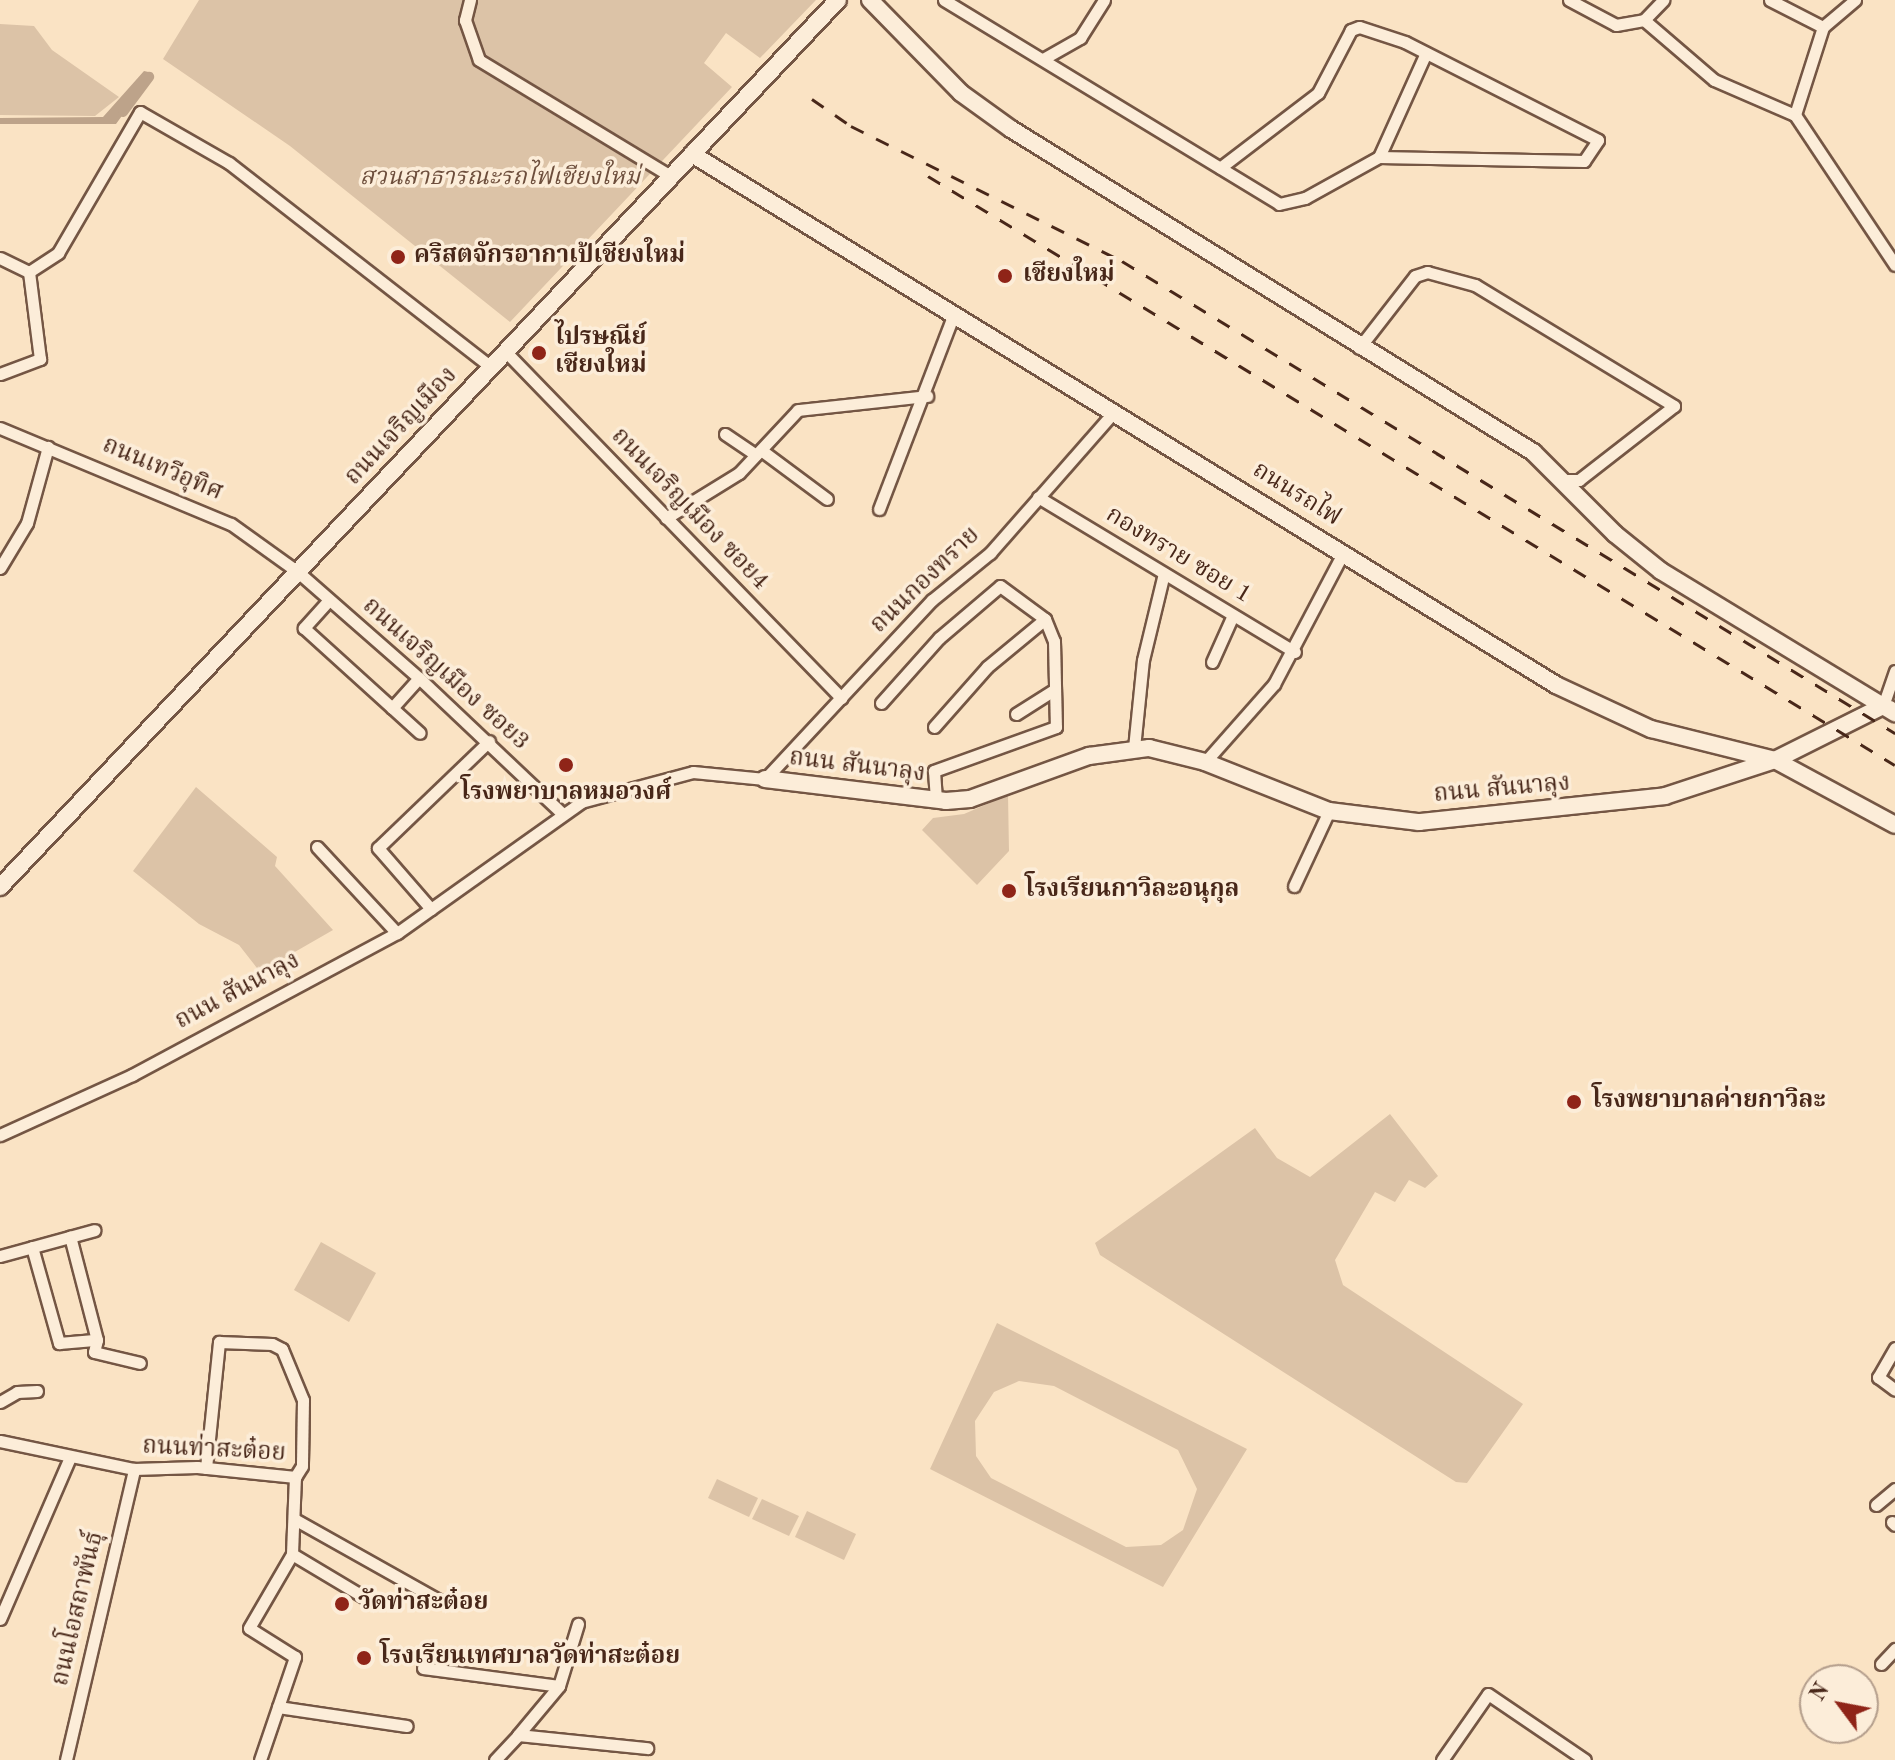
<!DOCTYPE html>
<meta charset="utf-8">
<style>
body{margin:0}
#map{position:relative;width:1895px;height:1760px;overflow:hidden;background:#fae3c4;font-family:"Old Standard TT","Noto Serif Thai",serif}
div>[style]{position:absolute}
.green>*{inset:0;background:#dcc3a7}
.water>*{inset:0;background:#bda38a}
.canal>*{height:10px;margin:-5px;padding:0 5px;transform-origin:5px;border-radius:5px;background:#bda38a}
.roads{filter:drop-shadow(2px 0 #745644) drop-shadow(-2px 0 #745644) drop-shadow(0 2px #745644) drop-shadow(0 -2px #745644)}
.street>*{height:11px;margin:-5.5px;padding:0 5.5px;transform-origin:5.5px;border-radius:5.5px;background:#fcedd9}
.secondary>*{height:16px;margin:-8px;padding:0 8px;transform-origin:8px;border-radius:8px;background:#fcedd9}
.rail>*{height:3px;margin-top:-1.5px;transform-origin:0;background:repeating-linear-gradient(90deg,#482719 0 14px,transparent 0 28px)}
.dots>*{width:22px;height:22px;translate:-50% -50%;box-sizing:border-box;border:4px solid #fcedd9;border-radius:50%}
span{translate:-50% -50%;white-space:nowrap;text-align:center;line-height:1.15;-webkit-text-stroke:7px #fcedd9;paint-order:stroke}
.park-label{font-size:24px;color:#6d4e3c;font-style:italic}
.poi-label{font-size:24px;color:#482719;font-weight:700}
.left{translate:0 -50%;text-align:left}
.street-label{font-size:24px;color:#482719}
.north{position:absolute;left:1799px;top:1664px;width:80px;height:80px;box-sizing:border-box;background:#fcedd9;border:2px solid #b49e8c;border-radius:50%;rotate:302deg;font-size:22px;font-weight:700;line-height:32px;text-align:center;color:#482719}
.north::after{content:'';display:block;margin:auto;width:28px;height:36px;background:#8f2418;clip-path:polygon(50% 0,100% 100%,50% 72%,0 100%)}
</style>
<div id="map">
<div class="green">
<div style="clip-path:polygon(199px 0,816px 0,760px 58px,726px 33px,704px 63px,732px 87px,510px 322px,290px 146px,163px 59px)"></div>
<div style="clip-path:polygon(0 24px,34px 26px,52px 50px,119px 97px,95px 116px,0 115px)"></div>
<div style="clip-path:polygon(196px 787px,277px 857px,275px 866px,333px 930px,260px 972px,239px 945px,199px 924px,133px 871px)"></div>
<div style="clip-path:polygon(1008px 795px,1009px 851px,977px 885px,922px 830px,933px 818px,964px 814px)"></div>
<div style="clip-path:polygon(1390px 1114px,1438px 1176px,1425px 1188px,1409px 1180px,1395px 1202px,1375px 1192px,1335px 1260px,1343px 1285px,1523px 1404px,1467px 1483px,1456px 1482px,1100px 1255px,1095px 1243px,1255px 1128px,1277px 1158px,1310px 1177px)"></div>
<div style="clip-path:polygon(321px 1242px,376px 1273px,349px 1322px,294px 1290px)"></div>
<div style="clip-path:polygon(evenodd,997px 1323px,1247px 1449px,1163px 1587px,930px 1469px,997px 1323px,1019px 1381px,1054px 1386px,1178px 1450px,1197px 1489px,1183px 1530px,1161px 1545px,1126px 1547px,991px 1478px,976px 1456px,975px 1421px,994px 1392px,1019px 1381px)"></div>
<div style="clip-path:polygon(717px 1479px,758px 1498px,749px 1517px,708px 1498px)"></div>
<div style="clip-path:polygon(762px 1499px,799px 1516px,789px 1536px,752px 1519px)"></div>
<div style="clip-path:polygon(807px 1511px,856px 1534px,844px 1560px,795px 1537px)"></div>
</div>
<div class="water">
<div style="clip-path:polygon(144px 71px,153px 73px,116px 124px,0 124px,0 118px,103px 117px)"></div>
</div>
<div class="canal">
<div style="left:123px;top:112px;width:44px;rotate:-53.4deg"></div>
</div>
<div class="roads">
<div class="street">
<div style="left:470px;top:0;width:21px;rotate:104deg"></div>
<div style="left:465px;top:20px;width:42px;rotate:70.7deg"></div>
<div style="left:479px;top:60px;width:226px;rotate:31.2deg"></div>
<div style="left:944px;top:0;width:392px;rotate:31.3deg"></div>
<div style="left:1279px;top:204px;width:27px;rotate:-13deg"></div>
<div style="left:1305px;top:198px;width:85px;rotate:-29deg"></div>
<div style="left:1379px;top:157px;width:205px;rotate:1.1deg"></div>
<div style="left:1584px;top:161px;width:25px;rotate:-56deg"></div>
<div style="left:1598px;top:140px;width:216px;rotate:-153.1deg"></div>
<div style="left:1405px;top:42px;width:48px;rotate:-161.9deg"></div>
<div style="left:1359px;top:27px;width:9px;rotate:159deg"></div>
<div style="left:1351px;top:30px;width:71px;rotate:117.6deg"></div>
<div style="left:1318px;top:93px;width:123px;rotate:142.6deg"></div>
<div style="left:1569px;top:0;width:53px;rotate:28deg"></div>
<div style="left:1616px;top:25px;width:28px;rotate:-10deg"></div>
<div style="left:1770px;top:0;width:59px;rotate:27deg"></div>
<div style="left:1823px;top:27px;width:92px;rotate:107.7deg"></div>
<div style="left:1644px;top:20px;width:92px;rotate:40.6deg"></div>
<div style="left:1714px;top:80px;width:88px;rotate:23.4deg"></div>
<div style="left:1795px;top:115px;width:180px;rotate:56.3deg"></div>
<div style="left:1644px;top:20px;width:28px;rotate:-46deg"></div>
<div style="left:1823px;top:27px;width:42px;rotate:-40.2deg"></div>
<div style="left:1043px;top:59px;width:43px;rotate:-29.6deg"></div>
<div style="left:1080px;top:38px;width:45px;rotate:-57.7deg"></div>
<div style="left:1379px;top:157px;width:114px;rotate:-65.7deg"></div>
<div style="left:0;top:258px;width:32px;rotate:26deg"></div>
<div style="left:29px;top:272px;width:35px;rotate:-33deg"></div>
<div style="left:58px;top:253px;width:163px;rotate:-59.8deg"></div>
<div style="left:140px;top:112px;width:103px;rotate:29.8deg"></div>
<div style="left:229px;top:163px;width:332px;rotate:37.9deg"></div>
<div style="left:1359px;top:348px;width:91px;rotate:-52.1deg"></div>
<div style="left:1415px;top:276px;width:13px;rotate:-18deg"></div>
<div style="left:1427px;top:272px;width:50px;rotate:15.2deg"></div>
<div style="left:1475px;top:285px;width:233px;rotate:31.3deg"></div>
<div style="left:1674px;top:406px;width:120px;rotate:142.1deg"></div>
<div style="left:1579px;top:480px;width:14px;rotate:180deg"></div>
<div style="left:506px;top:352px;width:482px;rotate:45.9deg"></div>
<div style="left:0;top:374px;width:43px;rotate:-20.6deg"></div>
<div style="left:40px;top:359px;width:88px;rotate:-97.2deg"></div>
<div style="left:0;top:428px;width:250px;rotate:22.6deg"></div>
<div style="left:231px;top:524px;width:82px;rotate:35.6deg"></div>
<div style="left:298px;top:572px;width:161px;rotate:41.2deg"></div>
<div style="left:419px;top:678px;width:197px;rotate:43.4deg"></div>
<div style="left:725px;top:434px;width:37px;rotate:34deg"></div>
<div style="left:761px;top:450px;width:82px;rotate:36.6deg"></div>
<div style="left:1038px;top:497px;width:300px;rotate:31.1deg"></div>
<div style="left:879px;top:509px;width:209px;rotate:-69deg"></div>
<div style="left:666px;top:518px;width:86px;rotate:-31.7deg"></div>
<div style="left:739px;top:473px;width:86px;rotate:-46.9deg"></div>
<div style="left:798px;top:410px;width:130px;rotate:-6.2deg"></div>
<div style="left:0;top:568px;width:52px;rotate:-59deg"></div>
<div style="left:27px;top:523px;width:79px;rotate:-74.6deg"></div>
<div style="left:329px;top:600px;width:38px;rotate:132deg"></div>
<div style="left:304px;top:628px;width:156px;rotate:42.2deg"></div>
<div style="left:1212px;top:662px;width:51px;rotate:-65.9deg"></div>
<div style="left:881px;top:703px;width:87px;rotate:-48.3deg"></div>
<div style="left:939px;top:638px;width:80px;rotate:-40.4deg"></div>
<div style="left:1000px;top:586px;width:56px;rotate:36.3deg"></div>
<div style="left:1045px;top:619px;width:24px;rotate:68deg"></div>
<div style="left:1054px;top:641px;width:86px;rotate:88.7deg"></div>
<div style="left:1056px;top:727px;width:130px;rotate:160.2deg"></div>
<div style="left:934px;top:771px;width:30px;rotate:86deg"></div>
<div style="left:1890px;top:706px;width:7px;rotate:180deg"></div>
<div style="left:1883px;top:706px;width:37px;rotate:-71deg"></div>
<div style="left:392px;top:708px;width:40px;rotate:-48deg"></div>
<div style="left:1016px;top:714px;width:45px;rotate:-32.3deg"></div>
<div style="left:934px;top:727px;width:80px;rotate:-48.5deg"></div>
<div style="left:987px;top:667px;width:75px;rotate:-39.6deg"></div>
<div style="left:1134px;top:748px;width:88px;rotate:-84.2deg"></div>
<div style="left:1143px;top:660px;width:89px;rotate:-76.4deg"></div>
<div style="left:1205px;top:762px;width:104px;rotate:-48.5deg"></div>
<div style="left:1274px;top:684px;width:148px;rotate:-62.2deg"></div>
<div style="left:317px;top:847px;width:117px;rotate:47.1deg"></div>
<div style="left:1294px;top:886px;width:83px;rotate:-65deg"></div>
<div style="left:431px;top:909px;width:81px;rotate:-131deg"></div>
<div style="left:378px;top:848px;width:154px;rotate:-43.9deg"></div>
<div style="left:0;top:1135px;width:145px;rotate:-24.4deg"></div>
<div style="left:132px;top:1075px;width:301px;rotate:-28.2deg"></div>
<div style="left:397px;top:933px;width:226px;rotate:-35.4deg"></div>
<div style="left:581px;top:802px;width:116px;rotate:-15deg"></div>
<div style="left:693px;top:772px;width:72px;rotate:5.6deg"></div>
<div style="left:765px;top:779px;width:245px;rotate:-47deg"></div>
<div style="left:932px;top:600px;width:75px;rotate:-39deg"></div>
<div style="left:990px;top:553px;width:188px;rotate:-48.7deg"></div>
<div style="left:32px;top:1247px;width:100px;rotate:74.3deg"></div>
<div style="left:59px;top:1343px;width:38px;rotate:-5deg"></div>
<div style="left:97px;top:1340px;width:107px;rotate:-104.6deg"></div>
<div style="left:0;top:1256px;width:98px;rotate:-15.3deg"></div>
<div style="left:97px;top:1340px;width:12px;rotate:104deg"></div>
<div style="left:94px;top:1352px;width:47px;rotate:13.4deg"></div>
<div style="left:1895px;top:1348px;width:34px;rotate:120deg"></div>
<div style="left:1878px;top:1377px;width:21px;rotate:37deg"></div>
<div style="left:0;top:1402px;width:20px;rotate:-30deg"></div>
<div style="left:17px;top:1392px;width:20px;rotate:-3deg"></div>
<div style="left:0;top:1441px;width:137px;rotate:11.8deg"></div>
<div style="left:134px;top:1469px;width:63px;rotate:-1.8deg"></div>
<div style="left:197px;top:1467px;width:99px;rotate:5.8deg"></div>
<div style="left:206px;top:1468px;width:127px;rotate:-84.1deg"></div>
<div style="left:219px;top:1342px;width:53px;rotate:2.2deg"></div>
<div style="left:272px;top:1344px;width:11px;rotate:27deg"></div>
<div style="left:282px;top:1349px;width:55px;rotate:67.6deg"></div>
<div style="left:303px;top:1400px;width:66px;rotate:90.9deg"></div>
<div style="left:302px;top:1466px;width:13px;rotate:122deg"></div>
<div style="left:1876px;top:1505px;width:25px;rotate:-40deg"></div>
<div style="left:296px;top:1520px;width:167px;rotate:29.3deg"></div>
<div style="left:1892px;top:1522px;width:4px;rotate:45deg"></div>
<div style="left:292px;top:1554px;width:96px;rotate:30.9deg"></div>
<div style="left:0;top:1619px;width:176px;rotate:-66.6deg"></div>
<div style="left:1881px;top:1664px;width:21px;rotate:-47deg"></div>
<div style="left:423px;top:1668px;width:137px;rotate:7.5deg"></div>
<div style="left:278px;top:1707px;width:130px;rotate:8.4deg"></div>
<div style="left:518px;top:1735px;width:64px;rotate:-50.1deg"></div>
<div style="left:559px;top:1686px;width:65px;rotate:-73deg"></div>
<div style="left:66px;top:1760px;width:299px;rotate:-76.8deg"></div>
<div style="left:260px;top:1760px;width:109px;rotate:-71.2deg"></div>
<div style="left:295px;top:1657px;width:54px;rotate:-147.8deg"></div>
<div style="left:249px;top:1628px;width:86px;rotate:-59.8deg"></div>
<div style="left:292px;top:1554px;width:77px;rotate:-87.8deg"></div>
<div style="left:495px;top:1760px;width:34px;rotate:-47deg"></div>
<div style="left:518px;top:1735px;width:130px;rotate:5.8deg"></div>
<div style="left:1442px;top:1760px;width:80px;rotate:-55.1deg"></div>
<div style="left:1488px;top:1694px;width:117px;rotate:34.2deg"></div>
</div>
<div class="secondary">
<div style="left:870px;top:0;width:130px;rotate:45.6deg"></div>
<div style="left:961px;top:93px;width:62px;rotate:35.8deg"></div>
<div style="left:1011px;top:129px;width:614px;rotate:31.75deg"></div>
<div style="left:1533px;top:452px;width:116px;rotate:45deg"></div>
<div style="left:1615px;top:534px;width:59px;rotate:38.8deg"></div>
<div style="left:1661px;top:571px;width:274px;rotate:31.3deg"></div>
<div style="left:692px;top:154px;width:1014px;rotate:31.57deg"></div>
<div style="left:1556px;top:685px;width:105px;rotate:24.9deg"></div>
<div style="left:1651px;top:729px;width:128px;rotate:14deg"></div>
<div style="left:1775px;top:760px;width:136px;rotate:28.4deg"></div>
<div style="left:765px;top:779px;width:182px;rotate:6.9deg"></div>
<div style="left:946px;top:801px;width:24px;rotate:-5deg"></div>
<div style="left:970px;top:799px;width:127px;rotate:-19.9deg"></div>
<div style="left:1089px;top:756px;width:61px;rotate:-7.6deg"></div>
<div style="left:1149px;top:748px;width:58px;rotate:14deg"></div>
<div style="left:1205px;top:762px;width:133px;rotate:21.6deg"></div>
<div style="left:1329px;top:811px;width:91px;rotate:7deg"></div>
<div style="left:1419px;top:822px;width:247px;rotate:-6deg"></div>
<div style="left:1665px;top:796px;width:116px;rotate:-18.1deg"></div>
<div style="left:1775px;top:760px;width:121px;rotate:-26.6deg"></div>
<div style="left:0;top:887px;width:1220px;rotate:-46.63deg"></div>
</div>
</div>
<div class="rail">
<div style="left:812px;top:99px;width:47px;rotate:34.7deg"></div>
<div style="left:851px;top:126px;width:303px;rotate:26.5deg"></div>
<div style="left:1122px;top:261px;width:906px;rotate:31.41deg"></div>
<div style="left:928px;top:176px;width:1132px;rotate:31.35deg"></div>
</div>
<div class="dots">
<div style="left:398px;top:257px;background:#8f2418"></div>
<div style="left:1005px;top:276px;background:#8f2418"></div>
<div style="left:539px;top:353px;background:#8f2418"></div>
<div style="left:566px;top:765px;background:#8f2418"></div>
<div style="left:1009px;top:891px;background:#8f2418"></div>
<div style="left:1574px;top:1102px;background:#8f2418"></div>
<div style="left:342px;top:1604px;background:#8f2418"></div>
<div style="left:364px;top:1658px;background:#8f2418"></div>
</div>
<div class="park-label">
<span style="left:500px;top:179px">สวนสาธารณะรถไฟเชียงใหม่</span>
</div>
<div class="poi-label">
<span class="left" style="left:414px;top:257px">คริสตจักรอากาเป้เชียงใหม่</span>
<span class="left" style="left:1023px;top:276px">เชียงใหม่</span>
<span class="left" style="left:555px;top:353px">ไปรษณีย์<br>เชียงใหม่</span>
<span style="left:566px;top:794px">โรงพยาบาลหมอวงศ์</span>
<span class="left" style="left:1025px;top:891px">โรงเรียนกาวิละอนุกุล</span>
<span class="left" style="left:1592px;top:1102px">โรงพยาบาลค่ายกาวิละ</span>
<span class="left" style="left:358px;top:1604px">วัดท่าสะต๋อย</span>
<span class="left" style="left:380px;top:1658px">โรงเรียนเทศบาลวัดท่าสะต๋อย</span>
</div>
<div class="street-label">
<span style="left:402px;top:427px;rotate:-47deg">ถนนเจริญเมือง</span>
<span style="left:162px;top:470px;rotate:23deg">ถนนเทวีอุทิศ</span>
<span style="left:1296px;top:495px;rotate:32deg">ถนนรถไฟ</span>
<span style="left:689px;top:510px;rotate:46deg">ถนนเจริญเมือง ซอย4</span>
<span style="left:1178px;top:556px;rotate:31deg">กองทราย ซอย 1</span>
<span style="left:926px;top:581px;rotate:-44deg">ถนนกองทราย</span>
<span style="left:445px;top:675px;rotate:42deg">ถนนเจริญเมือง ซอย3</span>
<span style="left:857px;top:767px;rotate:7deg">ถนน สันนาลุง</span>
<span style="left:1502px;top:790px;rotate:-5deg">ถนน สันนาลุง</span>
<span style="left:238px;top:992px;rotate:-28deg">ถนน สันนาลุง</span>
<span style="left:214px;top:1451px;rotate:3deg">ถนนท่าสะต๋อย</span>
<span style="left:79px;top:1609px;rotate:-77deg">ถนนโอสถาพันธุ์</span>
</div>
<div class="north">N</div>
</div>
